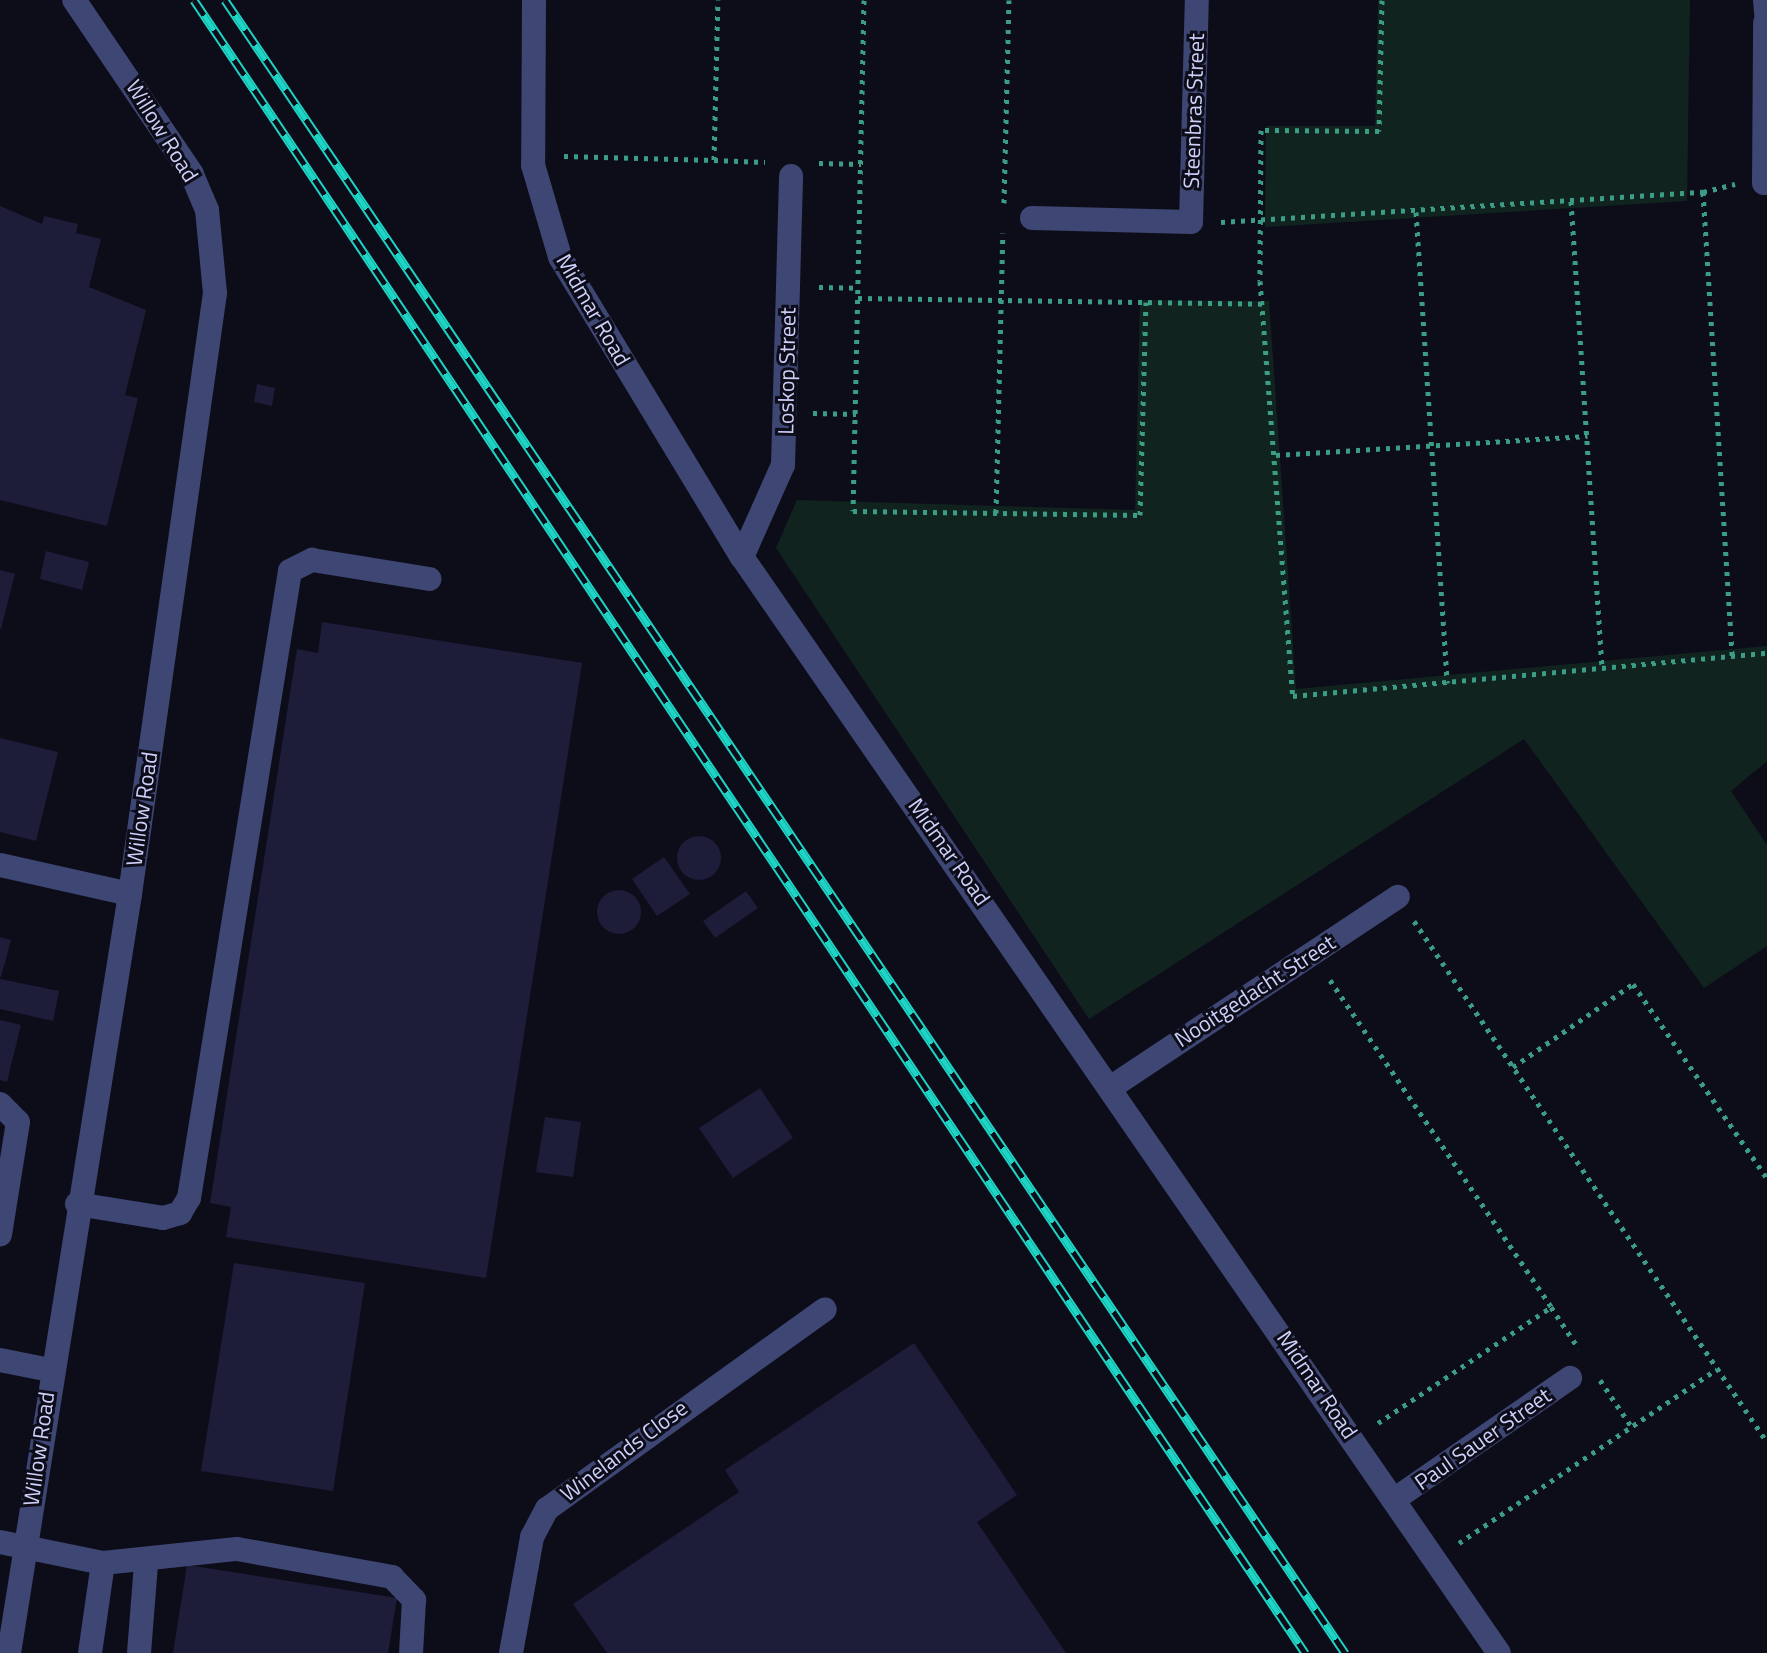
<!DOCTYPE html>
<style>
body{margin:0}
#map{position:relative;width:1767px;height:1653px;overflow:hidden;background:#0d0d1a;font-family:"Titillium Web",sans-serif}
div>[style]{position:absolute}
.green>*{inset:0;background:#11231f}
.building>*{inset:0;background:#1d1c39}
.round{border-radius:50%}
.path>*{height:5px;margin-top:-2.5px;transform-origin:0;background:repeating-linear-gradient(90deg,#3c9d86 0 4px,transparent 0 10px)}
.minor>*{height:24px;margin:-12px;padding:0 12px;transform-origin:12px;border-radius:12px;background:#3e4673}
.rail>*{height:9px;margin-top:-4.5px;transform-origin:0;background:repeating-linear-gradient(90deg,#0d0d1a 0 18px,#1ed4c5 0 36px);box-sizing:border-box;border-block:2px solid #1ed4c5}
span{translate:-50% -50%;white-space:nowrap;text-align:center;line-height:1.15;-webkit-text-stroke:6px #0d0d1a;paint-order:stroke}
.street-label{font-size:22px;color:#cdd0f8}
</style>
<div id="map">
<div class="green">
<div style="clip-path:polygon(1378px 0,1690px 0,1687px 201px,1265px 227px,1266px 126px,1375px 126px)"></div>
<div style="clip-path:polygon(1140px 300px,1269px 301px,1296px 689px,1767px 646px,1767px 761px,1731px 791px,1767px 845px,1767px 946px,1704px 988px,1524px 739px,1089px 1019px,776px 548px,797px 500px,1135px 510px)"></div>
</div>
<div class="building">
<div style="clip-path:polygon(0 206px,42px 224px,44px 216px,78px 224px,76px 233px,101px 239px,89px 287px,146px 310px,125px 395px,138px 398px,107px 526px,0 500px)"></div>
<div style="clip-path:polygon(257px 384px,275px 388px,272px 406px,254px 402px)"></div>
<div style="clip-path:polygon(46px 551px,89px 562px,82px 590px,40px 579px)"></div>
<div style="clip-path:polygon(0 570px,15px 574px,1px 629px,0 629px)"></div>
<div style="clip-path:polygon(322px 622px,582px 663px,486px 1278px,226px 1237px,231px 1207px,210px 1203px,297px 649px,318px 653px)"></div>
<div style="clip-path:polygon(0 738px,58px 752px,36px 841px,0 832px)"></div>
<div class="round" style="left:677px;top:836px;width:44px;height:44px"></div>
<div style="clip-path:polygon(664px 857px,690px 894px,657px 916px,632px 879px)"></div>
<div class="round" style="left:597px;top:890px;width:44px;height:44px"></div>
<div style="clip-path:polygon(746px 891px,758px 908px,715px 938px,703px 921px)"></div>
<div style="clip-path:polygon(0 937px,11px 940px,1px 977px,0 977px)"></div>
<div style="clip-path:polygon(0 979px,59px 991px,53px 1021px,0 1009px)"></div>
<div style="clip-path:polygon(0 1020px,21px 1025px,7px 1082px,0 1080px)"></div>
<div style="clip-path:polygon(760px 1088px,793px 1138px,733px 1178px,699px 1128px)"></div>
<div style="clip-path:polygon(545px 1117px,581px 1122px,573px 1177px,536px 1172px)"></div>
<div style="clip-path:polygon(234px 1263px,365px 1283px,333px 1491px,201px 1471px)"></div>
<div style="clip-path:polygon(914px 1343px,1017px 1495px,977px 1522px,1066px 1653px,607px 1653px,573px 1604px,739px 1492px,725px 1470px)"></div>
<div style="clip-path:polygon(187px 1565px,397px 1598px,388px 1653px,173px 1653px)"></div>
</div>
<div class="path">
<div style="left:864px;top:0;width:511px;rotate:91.23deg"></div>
<div style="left:853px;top:511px;width:287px;rotate:0.8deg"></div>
<div style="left:1140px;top:515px;width:213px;rotate:-88.4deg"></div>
<div style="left:1382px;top:0;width:131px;rotate:91.3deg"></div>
<div style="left:1379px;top:131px;width:118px;rotate:-179.5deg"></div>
<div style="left:1261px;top:130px;width:151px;rotate:90.4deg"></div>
<div style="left:1260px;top:281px;width:416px;rotate:85.5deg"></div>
<div style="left:1293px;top:696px;width:476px;rotate:-5.2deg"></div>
<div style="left:564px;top:156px;width:150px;rotate:1.5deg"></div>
<div style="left:714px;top:160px;width:160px;rotate:-88.6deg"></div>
<div style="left:714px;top:160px;width:51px;rotate:2.2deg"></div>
<div style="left:819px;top:163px;width:42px;rotate:1.4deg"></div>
<div style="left:1703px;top:192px;width:467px;rotate:86.4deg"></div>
<div style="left:1571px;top:201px;width:470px;rotate:86.2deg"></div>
<div style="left:1004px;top:203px;width:203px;rotate:-88.6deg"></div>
<div style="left:1416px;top:212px;width:472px;rotate:86.2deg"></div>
<div style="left:1221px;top:222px;width:483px;rotate:-3.6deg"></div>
<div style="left:1703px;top:192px;width:33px;rotate:-14deg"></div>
<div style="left:819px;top:287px;width:39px;rotate:1deg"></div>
<div style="left:858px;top:298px;width:408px;rotate:0.8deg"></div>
<div style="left:813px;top:413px;width:43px;rotate:1.3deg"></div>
<div style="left:1276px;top:455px;width:312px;rotate:-3.5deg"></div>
<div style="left:996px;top:513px;width:280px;rotate:-88.6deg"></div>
<div style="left:1414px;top:921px;width:629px;rotate:55.88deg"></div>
<div style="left:1330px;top:980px;width:395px;rotate:55.9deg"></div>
<div style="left:1513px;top:1067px;width:146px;rotate:-34.7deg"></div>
<div style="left:1633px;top:984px;width:236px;rotate:55.4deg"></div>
<div style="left:1600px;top:1380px;width:55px;rotate:56deg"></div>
<div style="left:1378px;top:1423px;width:208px;rotate:-33.8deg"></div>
<div style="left:1551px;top:1307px;width:50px;rotate:56.3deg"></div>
<div style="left:1459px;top:1543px;width:311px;rotate:-34deg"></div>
</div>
<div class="minor">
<div style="left:534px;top:0;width:165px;rotate:90.3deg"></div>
<div style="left:533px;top:165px;width:96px;rotate:73.6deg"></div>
<div style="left:560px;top:257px;width:351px;rotate:58.8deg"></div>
<div style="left:742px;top:557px;width:1332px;rotate:55.37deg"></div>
<div style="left:1765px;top:0;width:23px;rotate:85deg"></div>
<div style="left:1764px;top:183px;width:160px;rotate:-89.6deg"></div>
<div style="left:1032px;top:218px;width:159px;rotate:1.4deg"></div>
<div style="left:1191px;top:222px;width:222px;rotate:-88.5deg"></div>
<div style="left:742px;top:557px;width:101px;rotate:-66deg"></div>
<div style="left:783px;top:465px;width:289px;rotate:-88.4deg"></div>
<div style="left:0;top:865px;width:133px;rotate:12.6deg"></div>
<div style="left:1113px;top:1086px;width:342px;rotate:-33.6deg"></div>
<div style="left:0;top:1104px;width:25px;rotate:45deg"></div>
<div style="left:18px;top:1122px;width:114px;rotate:99.1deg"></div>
<div style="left:77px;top:1204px;width:87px;rotate:9.2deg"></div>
<div style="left:163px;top:1218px;width:18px;rotate:-16deg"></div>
<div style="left:180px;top:1213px;width:17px;rotate:-59deg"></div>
<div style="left:189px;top:1198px;width:635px;rotate:-80.85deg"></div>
<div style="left:290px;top:571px;width:25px;rotate:-27deg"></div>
<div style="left:312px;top:560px;width:119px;rotate:9.2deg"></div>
<div style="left:0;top:1360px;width:51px;rotate:11.3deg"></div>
<div style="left:1395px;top:1499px;width:213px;rotate:-34.7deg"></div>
<div style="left:0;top:1542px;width:105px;rotate:11.5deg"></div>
<div style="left:103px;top:1563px;width:135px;rotate:-6deg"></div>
<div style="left:237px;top:1549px;width:158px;rotate:10.2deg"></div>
<div style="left:392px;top:1577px;width:32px;rotate:46deg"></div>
<div style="left:414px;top:1600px;width:53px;rotate:93.2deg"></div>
<div style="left:9px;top:1653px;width:769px;rotate:-80.94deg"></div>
<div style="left:130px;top:894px;width:607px;rotate:-81.95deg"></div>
<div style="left:215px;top:293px;width:83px;rotate:-95.5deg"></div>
<div style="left:207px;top:210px;width:39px;rotate:-113deg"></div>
<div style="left:192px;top:174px;width:210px;rotate:-124.1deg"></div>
<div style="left:90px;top:1653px;width:91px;rotate:-81.8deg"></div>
<div style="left:139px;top:1653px;width:89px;rotate:-85.5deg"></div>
<div style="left:511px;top:1653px;width:118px;rotate:-79.7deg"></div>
<div style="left:532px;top:1537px;width:32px;rotate:-62deg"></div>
<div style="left:547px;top:1509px;width:342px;rotate:-35.7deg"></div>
</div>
<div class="rail">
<div style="left:194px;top:0;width:1992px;rotate:56.09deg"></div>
<div style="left:225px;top:0;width:1997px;rotate:55.88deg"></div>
</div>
<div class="street-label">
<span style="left:1194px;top:111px;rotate:-88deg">Steenbras Street</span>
<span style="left:162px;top:131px;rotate:58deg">Willow Road</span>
<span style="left:593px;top:310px;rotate:60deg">Midmar Road</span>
<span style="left:787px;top:371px;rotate:-89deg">Loskop Street</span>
<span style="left:142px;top:809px;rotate:-82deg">Willow Road</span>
<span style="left:949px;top:852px;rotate:55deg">Midmar Road</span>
<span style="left:1255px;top:991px;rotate:-33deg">Nooitgedacht Street</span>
<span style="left:1317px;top:1385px;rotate:56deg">Midmar Road</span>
<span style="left:1483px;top:1439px;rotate:-35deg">Paul Sauer Street</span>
<span style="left:39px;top:1449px;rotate:-82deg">Willow Road</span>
<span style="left:624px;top:1451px;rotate:-37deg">Winelands Close</span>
</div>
</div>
